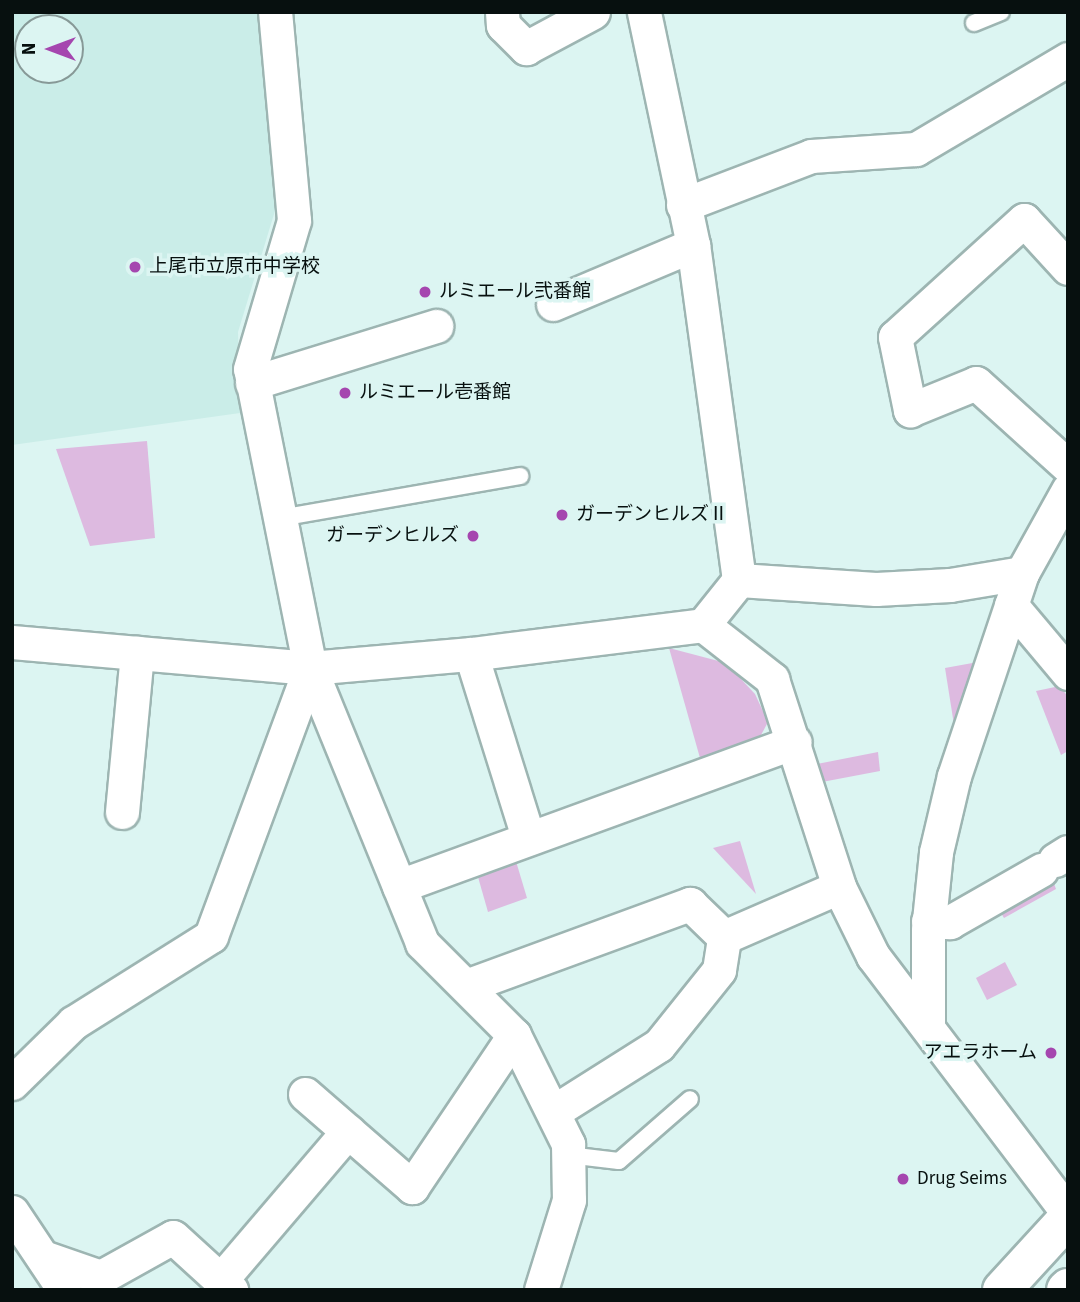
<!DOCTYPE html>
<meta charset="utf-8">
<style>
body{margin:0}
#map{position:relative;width:1080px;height:1302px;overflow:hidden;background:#dcf5f2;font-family:"Source Sans 3","Noto Sans JP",sans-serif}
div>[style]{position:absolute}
.built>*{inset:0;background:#caede8}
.green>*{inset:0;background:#ddbae0}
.roads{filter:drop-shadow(2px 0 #9db5b2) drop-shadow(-2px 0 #9db5b2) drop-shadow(0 2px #9db5b2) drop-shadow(0 -2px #9db5b2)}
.lane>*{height:16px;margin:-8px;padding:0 8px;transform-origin:8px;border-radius:8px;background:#fff}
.street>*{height:33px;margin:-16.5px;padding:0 16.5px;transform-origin:16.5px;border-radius:16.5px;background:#fff}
.primary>*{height:38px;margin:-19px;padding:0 19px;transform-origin:19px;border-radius:19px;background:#fff}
.dots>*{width:19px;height:19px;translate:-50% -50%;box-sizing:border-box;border:4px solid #dcf5f2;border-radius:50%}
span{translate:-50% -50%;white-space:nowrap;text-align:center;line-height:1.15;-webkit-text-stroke:7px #dcf5f2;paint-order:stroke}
.poi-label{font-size:19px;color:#07100f}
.left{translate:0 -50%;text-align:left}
.right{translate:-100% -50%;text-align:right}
.frame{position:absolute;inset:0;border:14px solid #07100f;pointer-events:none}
.north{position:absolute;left:14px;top:14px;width:70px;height:70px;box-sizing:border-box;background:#dcf5f2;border:2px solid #879997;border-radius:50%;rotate:270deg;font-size:19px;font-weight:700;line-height:28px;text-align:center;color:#07100f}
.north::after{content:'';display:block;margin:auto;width:24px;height:32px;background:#a546af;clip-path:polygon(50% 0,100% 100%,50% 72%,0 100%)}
</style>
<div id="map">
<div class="built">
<div style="clip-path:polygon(evenodd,12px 12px,261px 12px,278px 201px,238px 332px,240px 413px,12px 445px,12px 12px,28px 28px,70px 28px,70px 70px,28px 70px,28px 28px)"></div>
</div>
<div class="green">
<div style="clip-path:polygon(147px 441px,155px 538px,90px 546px,56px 449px)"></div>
<div style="clip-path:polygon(669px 648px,726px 663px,755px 694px,768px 722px,761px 735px,700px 758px)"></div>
<div style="clip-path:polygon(978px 662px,955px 731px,945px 668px)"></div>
<div style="clip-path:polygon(1060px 686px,1068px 697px,1068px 751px,1061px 755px,1036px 691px)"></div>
<div style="clip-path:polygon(878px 752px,880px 771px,822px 782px,817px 764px)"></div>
<div style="clip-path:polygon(740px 841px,756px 894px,713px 848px)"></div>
<div style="clip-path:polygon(515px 858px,527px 898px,488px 912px,476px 870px)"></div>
<div style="clip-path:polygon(1052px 878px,1056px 889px,1004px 918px,998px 908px)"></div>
<div style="clip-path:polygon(1005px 962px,1017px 985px,987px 1000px,976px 978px)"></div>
</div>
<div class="roads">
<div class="lane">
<div style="left:974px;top:23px;width:29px;rotate:-22deg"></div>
<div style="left:280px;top:518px;width:244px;rotate:-9.9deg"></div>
<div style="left:568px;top:1155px;width:51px;rotate:6.7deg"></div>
<div style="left:619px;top:1161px;width:94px;rotate:-41.1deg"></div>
</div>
<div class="street">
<div style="left:502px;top:12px;width:13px;rotate:86deg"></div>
<div style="left:503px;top:25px;width:33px;rotate:45deg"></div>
<div style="left:526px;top:48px;width:76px;rotate:-28.2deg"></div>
<div style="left:683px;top:205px;width:137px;rotate:-20.9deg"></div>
<div style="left:811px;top:156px;width:105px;rotate:-3.8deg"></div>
<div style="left:916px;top:149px;width:177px;rotate:-30.6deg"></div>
<div style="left:1068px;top:268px;width:65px;rotate:-132.5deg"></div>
<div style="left:1024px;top:220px;width:174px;rotate:137.8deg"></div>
<div style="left:895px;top:337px;width:75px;rotate:78.4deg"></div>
<div style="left:910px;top:410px;width:71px;rotate:-22.2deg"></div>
<div style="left:976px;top:383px;width:124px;rotate:42.1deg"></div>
<div style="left:553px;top:304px;width:152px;rotate:-22.9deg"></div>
<div style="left:252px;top:383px;width:193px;rotate:-17.2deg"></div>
<div style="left:739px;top:580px;width:137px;rotate:3.8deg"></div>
<div style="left:876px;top:589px;width:74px;rotate:-3.1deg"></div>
<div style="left:950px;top:585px;width:73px;rotate:-9.5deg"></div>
<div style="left:1022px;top:573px;width:95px;rotate:-61deg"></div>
<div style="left:1011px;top:605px;width:89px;rotate:50deg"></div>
<div style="left:703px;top:625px;width:88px;rotate:38deg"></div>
<div style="left:772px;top:679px;width:219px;rotate:72.1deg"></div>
<div style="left:839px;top:887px;width:77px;rotate:63.8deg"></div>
<div style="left:873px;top:956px;width:323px;rotate:52.8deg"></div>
<div style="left:12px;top:642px;width:299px;rotate:5deg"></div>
<div style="left:310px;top:668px;width:162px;rotate:-5deg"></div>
<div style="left:471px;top:654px;width:234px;rotate:-7.1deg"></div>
<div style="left:703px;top:625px;width:58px;rotate:-51.3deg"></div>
<div style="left:739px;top:580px;width:338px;rotate:-97.8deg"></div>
<div style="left:693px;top:245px;width:238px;rotate:-101.9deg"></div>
<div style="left:471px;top:654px;width:192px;rotate:72.7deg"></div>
<div style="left:310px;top:668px;width:297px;rotate:67.8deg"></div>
<div style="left:422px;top:943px;width:130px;rotate:45deg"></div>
<div style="left:514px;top:1035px;width:122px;rotate:63.6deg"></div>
<div style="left:568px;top:1144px;width:56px;rotate:89deg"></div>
<div style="left:569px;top:1200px;width:94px;rotate:107.3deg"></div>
<div style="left:122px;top:812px;width:160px;rotate:-84.6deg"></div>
<div style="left:1055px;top:860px;width:15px;rotate:-32deg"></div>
<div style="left:399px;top:886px;width:421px;rotate:-20deg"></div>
<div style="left:928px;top:921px;width:22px;rotate:3deg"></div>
<div style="left:950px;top:922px;width:105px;rotate:-29.7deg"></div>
<div style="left:466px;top:986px;width:239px;rotate:-20.1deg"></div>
<div style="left:690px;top:904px;width:47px;rotate:44.1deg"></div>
<div style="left:724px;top:937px;width:125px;rotate:-23.5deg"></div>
<div style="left:928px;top:1026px;width:96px;rotate:-90deg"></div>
<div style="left:928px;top:930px;width:78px;rotate:-84.1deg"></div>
<div style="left:936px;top:852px;width:78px;rotate:-76.7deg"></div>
<div style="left:954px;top:776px;width:214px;rotate:-71.5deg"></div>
<div style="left:12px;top:1083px;width:86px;rotate:-44.5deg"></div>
<div style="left:73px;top:1023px;width:163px;rotate:-32.2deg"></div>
<div style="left:211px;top:936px;width:286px;rotate:-69.7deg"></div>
<div style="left:310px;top:668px;width:305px;rotate:-101.3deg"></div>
<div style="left:250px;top:369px;width:155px;rotate:-73.5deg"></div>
<div style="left:294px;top:220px;width:209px;rotate:-95.2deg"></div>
<div style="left:305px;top:1094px;width:142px;rotate:41deg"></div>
<div style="left:412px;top:1187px;width:183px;rotate:-56.1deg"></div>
<div style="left:553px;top:1112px;width:125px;rotate:-32.3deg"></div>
<div style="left:659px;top:1045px;width:96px;rotate:-51.3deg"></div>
<div style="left:719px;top:970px;width:33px;rotate:-81deg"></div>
<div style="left:12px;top:1212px;width:94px;rotate:56.3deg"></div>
<div style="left:46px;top:1258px;width:58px;rotate:19.1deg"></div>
<div style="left:101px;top:1277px;width:82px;rotate:-29.1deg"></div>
<div style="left:173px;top:1237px;width:79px;rotate:42.4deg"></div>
<div style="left:220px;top:1281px;width:197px;rotate:-49.5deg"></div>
</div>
<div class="primary">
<div style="left:1002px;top:1290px;width:98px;rotate:-47.5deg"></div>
<div style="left:1066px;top:1290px;width:3px;rotate:-45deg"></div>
</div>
</div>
<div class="dots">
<div style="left:135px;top:267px;background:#a546af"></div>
<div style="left:425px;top:292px;background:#a546af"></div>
<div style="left:345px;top:393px;background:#a546af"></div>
<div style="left:562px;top:515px;background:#a546af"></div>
<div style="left:473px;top:536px;background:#a546af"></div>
<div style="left:1051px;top:1053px;background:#a546af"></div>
<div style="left:903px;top:1179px;background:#a546af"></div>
</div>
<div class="poi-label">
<span class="left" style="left:149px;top:267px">上尾市立原市中学校</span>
<span class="left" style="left:439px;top:292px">ルミエール弐番館</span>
<span class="left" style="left:359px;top:393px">ルミエール壱番館</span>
<span class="left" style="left:576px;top:515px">ガーデンヒルズⅡ</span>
<span class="right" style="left:459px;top:536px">ガーデンヒルズ</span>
<span class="right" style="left:1037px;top:1053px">アエラホーム</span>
<span class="left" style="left:917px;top:1179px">Drug Seims</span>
</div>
<div class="frame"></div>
<div class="north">N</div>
</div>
